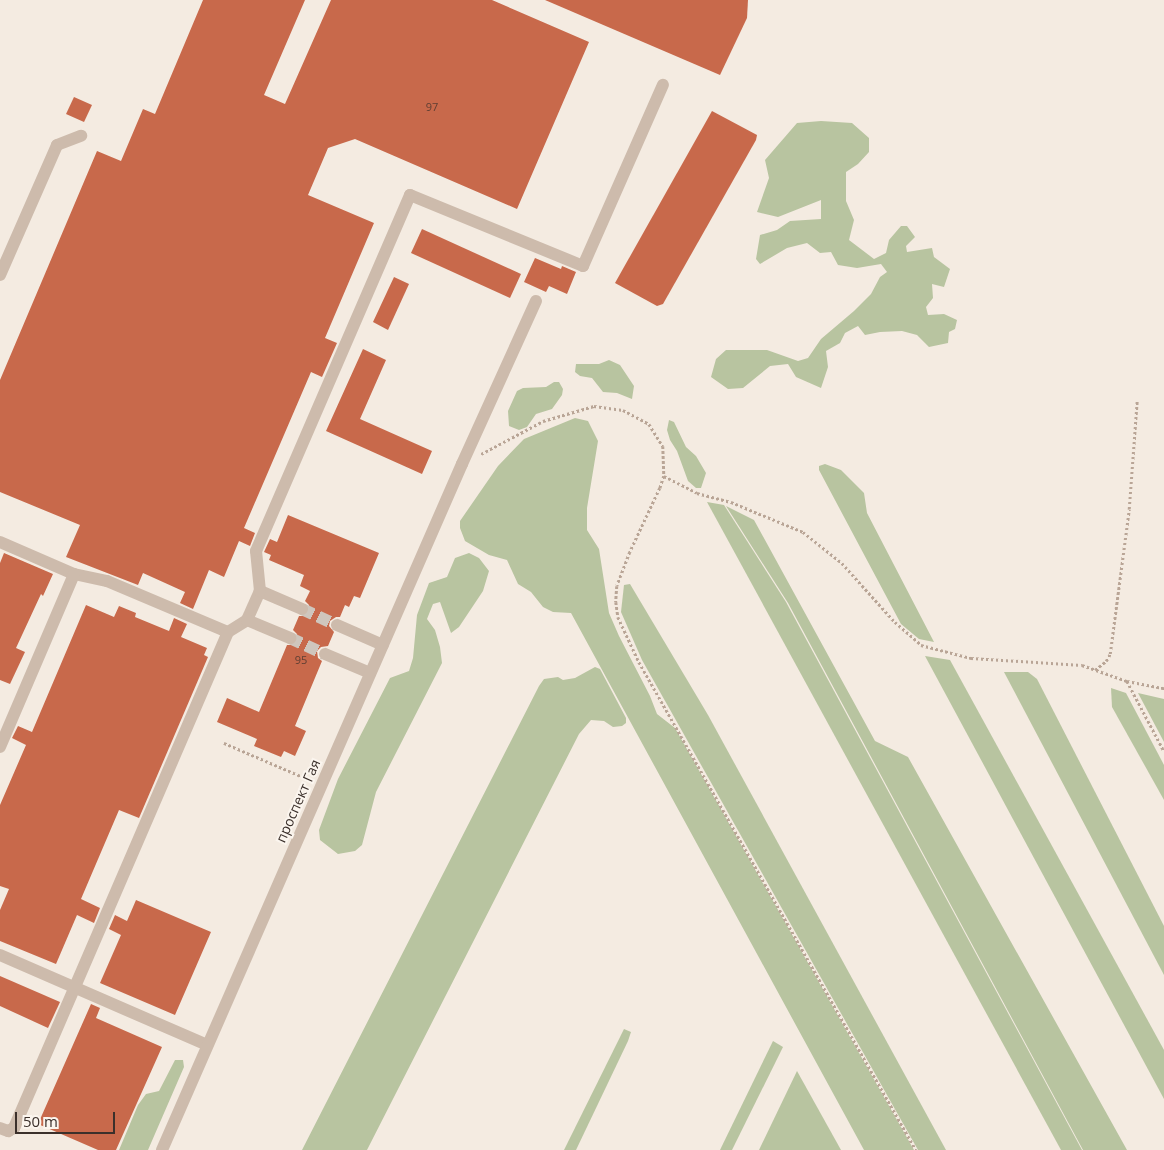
<!DOCTYPE html>
<meta charset="utf-8">
<style>
body{margin:0}
#map{position:relative;width:1164px;height:1150px;overflow:hidden;background:#f4ebe1;font-family:"Open Sans",sans-serif}
div>[style]{position:absolute}
.green>*{inset:0;background:#b8c4a0}
.building>*{inset:0;background:#c8694b}
.minor-tunnel>*{height:12px;margin-top:-6px;transform-origin:0;background:repeating-linear-gradient(90deg,#cfc6bd 0 12px,transparent 0 18px)}
.path>*{height:2.5px;margin-top:-1.25px;transform-origin:0;background:repeating-linear-gradient(90deg,#b9a596 0 2.5px,transparent 0 5px)}
.minor>*{height:12px;margin:-6px;padding:0 6px;transform-origin:6px;border-radius:6px;background:#cdbbac}
span{translate:-50% -50%;white-space:nowrap;text-align:center;line-height:1.15;-webkit-text-stroke:4px #fbf5ee;paint-order:stroke}
.number-label{font-size:11px;color:#5e3e33}
.number-label span{-webkit-text-stroke-width:0}
.street-label{font-size:14px;color:#3b302b}
.scale{position:absolute;left:15px;top:1112px;width:100px;height:22px;box-sizing:border-box;border:2px solid #3b302b;border-top:0;padding-left:6px;font-size:15px;line-height:18px;white-space:nowrap;color:#3b302b;-webkit-text-stroke:4px #fbf5ee;paint-order:stroke}
</style>
<div id="map">
<div class="green">
<div style="clip-path:polygon(821px 121px,852px 123px,869px 138px,869px 152px,858px 164px,846px 172px,846px 201px,854px 220px,849px 240px,874px 259px,886px 253px,889px 240px,901px 226px,907px 226px,915px 237px,906px 246px,907px 252px,932px 248px,934px 257px,950px 269px,944px 287px,932px 284px,933px 298px,926px 307px,928px 315px,944px 314px,957px 320px,955px 329px,949px 332px,948px 343px,929px 347px,917px 335px,902px 331px,880px 332px,865px 335px,858px 326px,845px 333px,840px 343px,826px 351px,828px 367px,821px 388px,796px 377px,788px 364px,770px 366px,743px 388px,728px 389px,711px 377px,716px 359px,726px 350px,767px 350px,798px 361px,808px 358px,821px 339px,854px 311px,871px 294px,880px 277px,887px 272px,881px 264px,857px 268px,838px 265px,831px 252px,820px 253px,807px 243px,787px 248px,760px 264px,756px 259px,760px 235px,777px 230px,790px 221px,821px 219px,821px 200px,778px 217px,757px 212px,769px 178px,765px 160px,797px 123px)"></div>
<div style="clip-path:polygon(609px 360px,620px 365px,634px 386px,632px 399px,617px 393px,603px 392px,592px 378px,580px 376px,575px 372px,576px 364px,599px 364px)"></div>
<div style="clip-path:polygon(554px 382px,559px 382px,563px 389px,562px 395px,552px 409px,536px 414px,527px 427px,519px 430px,509px 426px,508px 411px,517px 391px,523px 388px,546px 387px)"></div>
<div style="clip-path:polygon(575px 418px,588px 421px,598px 441px,587px 508px,587px 530px,599px 549px,609px 613px,619px 636px,650px 696px,657px 714px,675px 728px,914px 1150px,864px 1150px,571px 613px,553px 612px,543px 607px,531px 592px,518px 584px,507px 560px,489px 555px,465px 541px,460px 528px,460px 521px,498px 466px,524px 439px)"></div>
<div style="clip-path:polygon(669px 420px,674px 422px,686px 447px,696px 456px,706px 473px,701px 488px,696px 488px,688px 481px,677px 451px,670px 440px,667px 430px)"></div>
<div style="clip-path:polygon(825px 464px,841px 470px,864px 493px,867px 513px,934px 642px,919px 639px,901px 624px,819px 470px,819px 466px)"></div>
<div style="clip-path:polygon(707px 502px,724px 505px,786px 602px,1082px 1150px,1061px 1150px)"></div>
<div style="clip-path:polygon(726px 506px,754px 520px,875px 741px,908px 757px,1127px 1150px,1083px 1150px,788px 603px)"></div>
<div style="clip-path:polygon(469px 553px,479px 558px,489px 571px,483px 591px,459px 627px,451px 633px,440px 602px,433px 604px,427px 619px,435px 630px,440px 647px,442px 663px,376px 792px,362px 845px,355px 851px,338px 854px,320px 840px,319px 830px,338px 779px,390px 678px,409px 671px,413px 658px,417px 615px,429px 583px,447px 577px,455px 558px)"></div>
<div style="clip-path:polygon(630px 584px,708px 715px,946px 1150px,918px 1150px,642px 660px,621px 612px,624px 585px)"></div>
<div style="clip-path:polygon(925px 656px,950px 660px,1164px 1050px,1164px 1099px)"></div>
<div style="clip-path:polygon(595px 667px,600px 669px,626px 718px,626px 723px,622px 726px,613px 727px,604px 721px,591px 720px,579px 734px,367px 1150px,302px 1150px,539px 686px,544px 679px,558px 677px,563px 680px,575px 678px)"></div>
<div style="clip-path:polygon(1004px 672px,1028px 672px,1037px 679px,1164px 926px,1164px 975px)"></div>
<div style="clip-path:polygon(1111px 688px,1126px 693px,1164px 765px,1164px 800px,1112px 707px)"></div>
<div style="clip-path:polygon(1138px 693px,1164px 699px,1164px 742px)"></div>
<div style="clip-path:polygon(624px 1029px,631px 1032px,628px 1041px,576px 1150px,564px 1150px)"></div>
<div style="clip-path:polygon(773px 1041px,783px 1047px,732px 1150px,720px 1150px)"></div>
<div style="clip-path:polygon(175px 1060px,183px 1060px,184px 1067px,148px 1150px,119px 1150px,138px 1105px,146px 1094px,159px 1091px)"></div>
<div style="clip-path:polygon(797px 1071px,841px 1150px,759px 1150px)"></div>
</div>
<div class="building">
<div style="clip-path:polygon(203px 0,305px 0,264px 95px,285px 104px,331px 0,492px 0,589px 42px,517px 209px,355px 139px,328px 148px,308px 195px,374px 223px,325px 338px,337px 343px,322px 377px,311px 372px,244px 528px,255px 533px,250px 546px,239px 541px,224px 577px,209px 570px,193px 609px,180px 603px,185px 592px,143px 573px,138px 585px,66px 557px,80px 525px,0 492px,0 380px,97px 151px,121px 161px,143px 109px,155px 114px)"></div>
<div style="clip-path:polygon(545px 0,748px 0,747px 18px,720px 75px)"></div>
<div style="clip-path:polygon(74px 97px,92px 105px,84px 122px,66px 114px)"></div>
<div style="clip-path:polygon(712px 111px,757px 135px,756px 140px,663px 304px,657px 306px,615px 283px)"></div>
<div style="clip-path:polygon(422px 229px,521px 274px,510px 298px,411px 253px)"></div>
<div style="clip-path:polygon(535px 258px,561px 269px,562px 266px,576px 272px,567px 294px,549px 286px,546px 292px,524px 282px)"></div>
<div style="clip-path:polygon(394px 277px,409px 284px,388px 330px,373px 322px)"></div>
<div style="clip-path:polygon(363px 349px,386px 360px,360px 419px,432px 451px,422px 474px,326px 431px)"></div>
<div style="clip-path:polygon(288px 515px,379px 553px,360px 598px,354px 596px,349px 607px,345px 605px,340px 617px,336px 617px,330px 621px,329px 626px,334px 632px,328px 646px,321px 647px,317px 651px,318px 658px,322px 661px,295px 726px,306px 731px,295px 756px,284px 751px,281px 757px,254px 746px,257px 739px,217px 722px,227px 698px,259px 712px,287px 645px,294px 645px,298px 641px,297px 634px,293px 630px,299px 616px,306px 616px,310px 612px,309px 605px,305px 601px,310px 591px,300px 586px,304px 575px,269px 560px,271px 555px,264px 552px,270px 539px,277px 542px)"></div>
<div style="clip-path:polygon(4px 553px,53px 574px,43px 596px,41px 594px,16px 648px,25px 652px,10px 684px,0 680px,0 563px)"></div>
<div style="clip-path:polygon(86px 605px,114px 617px,119px 606px,136px 613px,135px 617px,169px 631px,174px 618px,187px 624px,181px 637px,207px 648px,204px 655px,208px 657px,139px 818px,119px 810px,81px 899px,100px 908px,94px 923px,77px 915px,56px 964px,0 941px,0 910px,9px 889px,0 886px,0 805px,26px 745px,12px 738px,18px 726px,32px 732px)"></div>
<div style="clip-path:polygon(136px 900px,211px 932px,175px 1015px,100px 983px,121px 935px,109px 929px,115px 915px,127px 921px)"></div>
<div style="clip-path:polygon(0 976px,60px 1002px,48px 1028px,0 1006px)"></div>
<div style="clip-path:polygon(91px 1004px,100px 1008px,96px 1018px,162px 1047px,116px 1150px,98px 1150px,38px 1124px)"></div>
</div>
<div class="minor-tunnel">
<div style="left:302px;top:609px;width:38px;rotate:25deg"></div>
<div style="left:290px;top:638px;width:38px;rotate:25deg"></div>
</div>
<div class="path">
<div style="left:481px;top:454px;width:70px;rotate:-28deg"></div>
<div style="left:543px;top:421px;width:53px;rotate:-16.4deg"></div>
<div style="left:594px;top:406px;width:29px;rotate:8deg"></div>
<div style="left:623px;top:410px;width:30px;rotate:28deg"></div>
<div style="left:649px;top:424px;width:26px;rotate:58deg"></div>
<div style="left:663px;top:446px;width:30px;rotate:88deg"></div>
<div style="left:664px;top:476px;width:13px;rotate:108deg"></div>
<div style="left:660px;top:488px;width:71px;rotate:115.1deg"></div>
<div style="left:630px;top:552px;width:36px;rotate:111deg"></div>
<div style="left:617px;top:586px;width:16px;rotate:94deg"></div>
<div style="left:616px;top:602px;width:15px;rotate:82deg"></div>
<div style="left:618px;top:617px;width:50px;rotate:65deg"></div>
<div style="left:639px;top:662px;width:561px;rotate:60.42deg"></div>
<div style="left:664px;top:476px;width:37px;rotate:27deg"></div>
<div style="left:697px;top:493px;width:35px;rotate:15deg"></div>
<div style="left:731px;top:502px;width:78px;rotate:22.6deg"></div>
<div style="left:803px;top:532px;width:50px;rotate:38.5deg"></div>
<div style="left:842px;top:563px;width:79px;rotate:48.1deg"></div>
<div style="left:895px;top:622px;width:35px;rotate:41deg"></div>
<div style="left:921px;top:645px;width:52px;rotate:14.6deg"></div>
<div style="left:971px;top:658px;width:111px;rotate:3.6deg"></div>
<div style="left:1082px;top:665px;width:48px;rotate:19.6deg"></div>
<div style="left:1127px;top:681px;width:38px;rotate:11deg"></div>
<div style="left:1095px;top:670px;width:14px;rotate:-39deg"></div>
<div style="left:1106px;top:661px;width:8px;rotate:-60deg"></div>
<div style="left:1110px;top:654px;width:146px;rotate:-82.5deg"></div>
<div style="left:1129px;top:509px;width:108px;rotate:-85.8deg"></div>
<div style="left:1127px;top:681px;width:79px;rotate:62.1deg"></div>
<div style="left:224px;top:743px;width:94px;rotate:23.3deg"></div>
</div>
<div class="minor">
<div style="left:0;top:275px;width:142px;rotate:-66.3deg"></div>
<div style="left:57px;top:145px;width:26px;rotate:-21deg"></div>
<div style="left:0;top:542px;width:81px;rotate:23.4deg"></div>
<div style="left:74px;top:574px;width:34px;rotate:12deg"></div>
<div style="left:107px;top:581px;width:131px;rotate:22.9deg"></div>
<div style="left:228px;top:632px;width:22px;rotate:-32deg"></div>
<div style="left:247px;top:620px;width:32px;rotate:-66deg"></div>
<div style="left:302px;top:609px;width:46px;rotate:-156.8deg"></div>
<div style="left:260px;top:591px;width:40px;rotate:-95.7deg"></div>
<div style="left:256px;top:551px;width:388px;rotate:-66.6deg"></div>
<div style="left:410px;top:195px;width:187px;rotate:22.3deg"></div>
<div style="left:583px;top:266px;width:198px;rotate:-66.2deg"></div>
<div style="left:247px;top:620px;width:47px;rotate:22.7deg"></div>
<div style="left:337px;top:625px;width:50px;rotate:23.5deg"></div>
<div style="left:325px;top:654px;width:49px;rotate:22.9deg"></div>
<div style="left:0;top:747px;width:188px;rotate:-66.8deg"></div>
<div style="left:0;top:955px;width:226px;rotate:23.5deg"></div>
<div style="left:0;top:1128px;width:9px;rotate:21deg"></div>
<div style="left:8px;top:1131px;width:7px;rotate:-27deg"></div>
<div style="left:14px;top:1128px;width:540px;rotate:-66.66deg"></div>
<div style="left:162px;top:1150px;width:749px;rotate:-66.38deg"></div>
<div style="left:462px;top:464px;width:179px;rotate:-65.6deg"></div>
</div>
<div class="number-label">
<span style="left:432px;top:107px">97</span>
<span style="left:301px;top:660px">95</span>
</div>
<div class="street-label">
<span style="left:298px;top:801px;rotate:-66deg">проспект Гая</span>
</div>
<div class="scale">50 m</div>
</div>
